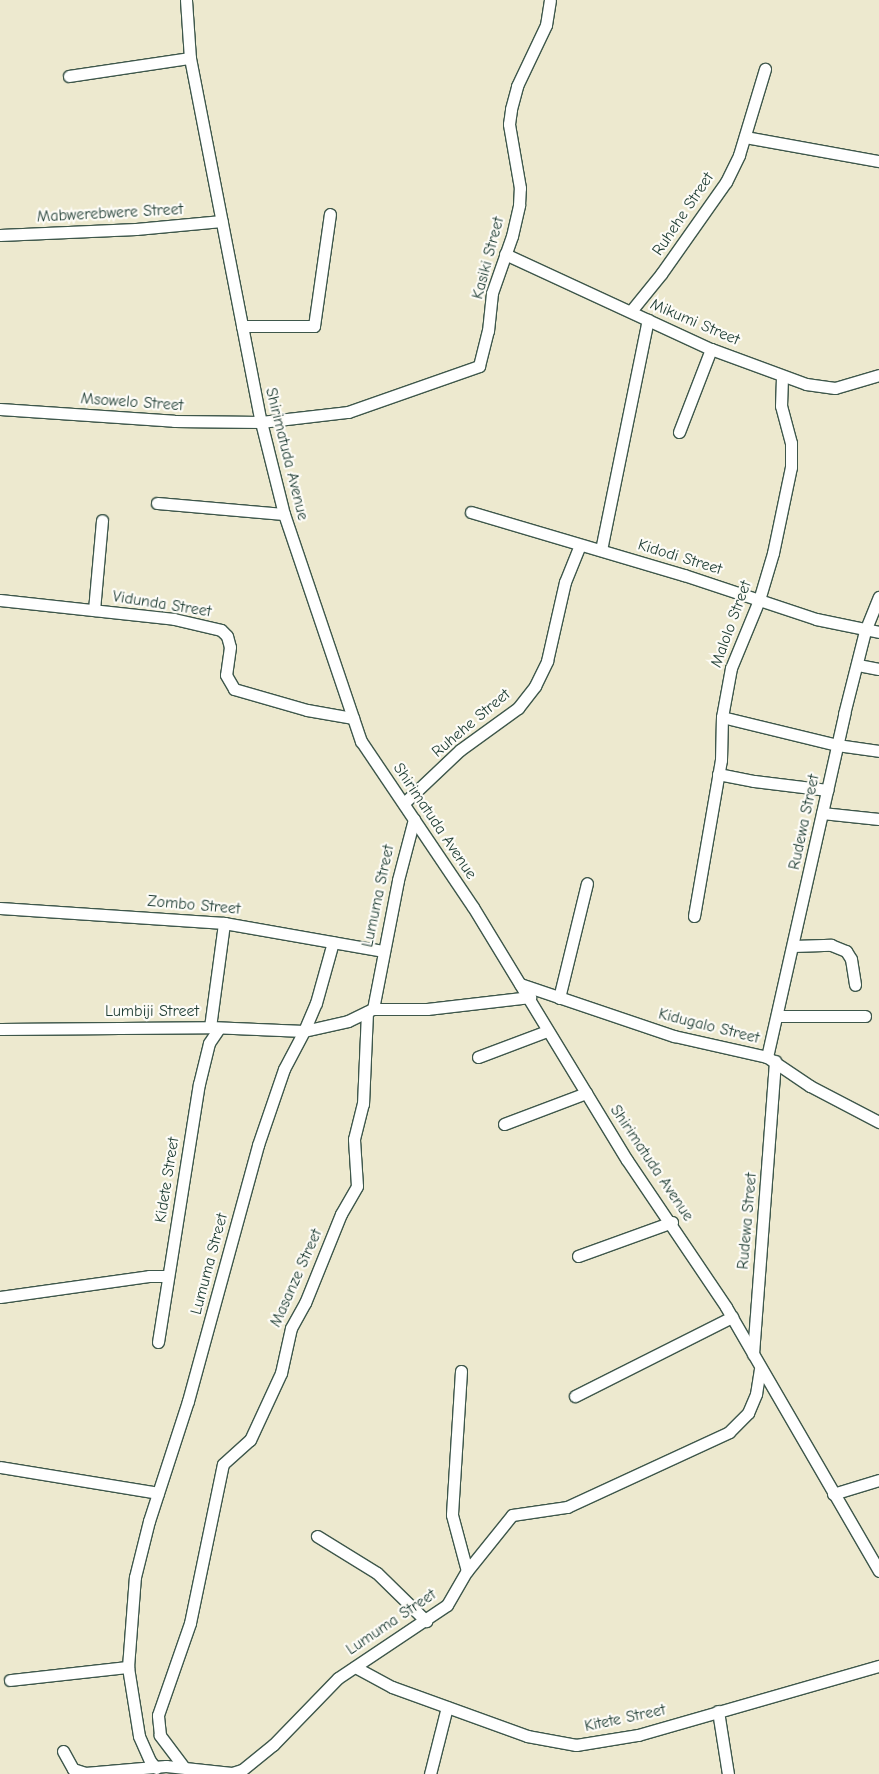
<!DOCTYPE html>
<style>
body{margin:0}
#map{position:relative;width:879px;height:1774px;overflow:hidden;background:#ede9cf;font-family:"Comic Neue",sans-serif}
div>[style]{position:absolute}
.roads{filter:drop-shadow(1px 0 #3e574b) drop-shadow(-1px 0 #3e574b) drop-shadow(0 1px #3e574b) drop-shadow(0 -1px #3e574b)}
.street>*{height:11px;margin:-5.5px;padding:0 5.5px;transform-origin:5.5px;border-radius:5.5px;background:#fff}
span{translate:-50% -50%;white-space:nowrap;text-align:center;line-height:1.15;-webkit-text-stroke:4.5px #fdfcf7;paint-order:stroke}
.street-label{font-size:16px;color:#1f3d34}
</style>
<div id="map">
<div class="roads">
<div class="street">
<div style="left:186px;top:0;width:58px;rotate:86.1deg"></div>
<div style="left:190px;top:58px;width:371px;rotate:79deg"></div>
<div style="left:261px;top:422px;width:95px;rotate:76deg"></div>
<div style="left:284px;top:514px;width:240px;rotate:71.3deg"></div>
<div style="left:361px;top:741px;width:200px;rotate:56deg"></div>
<div style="left:473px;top:907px;width:296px;rotate:58.7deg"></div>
<div style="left:627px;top:1160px;width:177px;rotate:56deg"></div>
<div style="left:726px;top:1307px;width:305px;rotate:59.9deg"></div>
<div style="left:69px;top:76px;width:122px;rotate:-8.5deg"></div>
<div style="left:745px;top:137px;width:136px;rotate:10.2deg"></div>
<div style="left:0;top:235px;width:136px;rotate:-2.5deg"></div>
<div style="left:136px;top:229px;width:86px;rotate:-5.3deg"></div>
<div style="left:505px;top:254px;width:227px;rotate:24.8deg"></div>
<div style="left:711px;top:349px;width:101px;rotate:20.2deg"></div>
<div style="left:806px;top:384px;width:29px;rotate:8deg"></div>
<div style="left:835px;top:388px;width:46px;rotate:-16.5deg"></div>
<div style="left:631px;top:311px;width:48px;rotate:-51deg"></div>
<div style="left:661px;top:274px;width:113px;rotate:-54.8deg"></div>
<div style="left:726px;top:182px;width:30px;rotate:-64deg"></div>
<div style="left:739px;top:155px;width:90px;rotate:-73.2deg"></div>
<div style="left:242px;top:326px;width:72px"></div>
<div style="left:314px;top:326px;width:113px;rotate:-81.9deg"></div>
<div style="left:0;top:409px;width:174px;rotate:3.9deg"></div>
<div style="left:174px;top:421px;width:87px;rotate:0.7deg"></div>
<div style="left:261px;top:422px;width:88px;rotate:-6.6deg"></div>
<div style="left:348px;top:412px;width:139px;rotate:-19.3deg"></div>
<div style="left:479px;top:366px;width:36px;rotate:-76deg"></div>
<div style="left:488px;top:331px;width:38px;rotate:-84deg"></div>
<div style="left:492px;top:293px;width:60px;rotate:-70.7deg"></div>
<div style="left:512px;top:236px;width:32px;rotate:-77deg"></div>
<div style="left:519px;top:205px;width:17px;rotate:-87deg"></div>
<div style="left:520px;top:188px;width:65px;rotate:-99.8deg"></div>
<div style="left:509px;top:124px;width:15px;rotate:-82deg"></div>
<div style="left:511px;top:109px;width:24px;rotate:-75deg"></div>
<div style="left:517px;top:86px;width:68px;rotate:-64.6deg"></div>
<div style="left:546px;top:25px;width:25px;rotate:-81deg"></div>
<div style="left:679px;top:432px;width:89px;rotate:-68.9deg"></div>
<div style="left:157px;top:503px;width:127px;rotate:5deg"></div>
<div style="left:471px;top:512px;width:222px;rotate:16.5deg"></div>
<div style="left:684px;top:575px;width:139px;rotate:18.4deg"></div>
<div style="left:816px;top:619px;width:64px;rotate:11.7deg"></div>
<div style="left:601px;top:550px;width:235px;rotate:-78.5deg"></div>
<div style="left:0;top:600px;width:175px;rotate:6.2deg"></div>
<div style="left:174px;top:619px;width:48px;rotate:13.2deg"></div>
<div style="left:221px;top:630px;width:8px;rotate:45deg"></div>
<div style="left:227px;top:636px;width:11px;rotate:75deg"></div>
<div style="left:230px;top:647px;width:28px;rotate:98deg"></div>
<div style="left:226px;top:675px;width:16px;rotate:60deg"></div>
<div style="left:234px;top:689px;width:76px;rotate:16deg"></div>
<div style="left:307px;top:710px;width:47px;rotate:9.9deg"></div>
<div style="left:94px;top:610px;width:90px;rotate:-84.9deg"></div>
<div style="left:858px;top:665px;width:21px;rotate:11deg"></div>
<div style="left:722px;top:717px;width:118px;rotate:13.7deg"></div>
<div style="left:837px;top:745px;width:42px;rotate:8.1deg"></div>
<div style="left:718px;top:774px;width:37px;rotate:11deg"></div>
<div style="left:754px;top:781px;width:74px;rotate:7deg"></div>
<div style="left:404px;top:803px;width:77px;rotate:-43.4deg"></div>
<div style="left:460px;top:750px;width:72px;rotate:-35.9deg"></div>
<div style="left:518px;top:708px;width:28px;rotate:-52deg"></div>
<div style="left:535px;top:686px;width:28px;rotate:-64deg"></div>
<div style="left:547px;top:661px;width:81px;rotate:-77.2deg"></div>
<div style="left:565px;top:582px;width:40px;rotate:-68deg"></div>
<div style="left:822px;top:813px;width:57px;rotate:6deg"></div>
<div style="left:0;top:908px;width:225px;rotate:3.8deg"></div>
<div style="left:224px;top:923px;width:161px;rotate:10deg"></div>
<div style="left:694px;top:916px;width:158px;rotate:-80.2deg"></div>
<div style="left:721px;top:760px;width:43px;rotate:-88.7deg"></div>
<div style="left:722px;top:717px;width:50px;rotate:-79.6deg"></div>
<div style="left:731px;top:668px;width:74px;rotate:-67.6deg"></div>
<div style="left:759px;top:600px;width:49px;rotate:-73.4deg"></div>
<div style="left:773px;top:553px;width:88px;rotate:-78.2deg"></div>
<div style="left:791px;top:467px;width:24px;rotate:-90deg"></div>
<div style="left:791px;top:443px;width:38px;rotate:-105deg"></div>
<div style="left:781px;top:406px;width:30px;rotate:-88deg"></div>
<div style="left:793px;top:946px;width:38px;rotate:-2deg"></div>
<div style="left:831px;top:945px;width:16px;rotate:22deg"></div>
<div style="left:846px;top:951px;width:9px;rotate:58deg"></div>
<div style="left:851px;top:959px;width:26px;rotate:81deg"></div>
<div style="left:520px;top:984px;width:163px;rotate:18.7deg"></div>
<div style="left:674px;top:1036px;width:95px;rotate:12.7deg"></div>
<div style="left:767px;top:1057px;width:52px;rotate:34deg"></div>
<div style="left:810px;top:1086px;width:78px;rotate:27.6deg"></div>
<div style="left:559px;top:998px;width:118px;rotate:-76.3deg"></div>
<div style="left:373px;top:1009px;width:54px"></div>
<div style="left:427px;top:1009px;width:104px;rotate:-6.6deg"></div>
<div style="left:779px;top:1016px;width:86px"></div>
<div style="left:210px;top:1027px;width:105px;rotate:-82.3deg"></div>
<div style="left:0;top:1029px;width:210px;rotate:-0.5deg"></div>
<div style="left:210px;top:1027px;width:94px;rotate:2.4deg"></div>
<div style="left:304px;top:1031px;width:30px;rotate:-67deg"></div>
<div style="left:316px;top:1003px;width:63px;rotate:-74.4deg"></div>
<div style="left:478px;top:1057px;width:74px;rotate:-20.6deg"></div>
<div style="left:767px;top:1057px;width:352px;rotate:-77.3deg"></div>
<div style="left:844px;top:714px;width:86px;rotate:-75.8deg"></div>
<div style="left:865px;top:631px;width:37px;rotate:-68deg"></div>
<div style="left:504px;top:1124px;width:88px;rotate:-20.7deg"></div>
<div style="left:578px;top:1256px;width:100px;rotate:-19.9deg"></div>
<div style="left:0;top:1297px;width:150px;rotate:-8deg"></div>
<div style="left:149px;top:1276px;width:19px"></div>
<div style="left:158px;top:1342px;width:261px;rotate:-81deg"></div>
<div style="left:199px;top:1084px;width:42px;rotate:-76.3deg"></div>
<div style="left:209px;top:1043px;width:18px;rotate:-56deg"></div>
<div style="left:753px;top:1354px;width:294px;rotate:-85.7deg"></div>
<div style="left:461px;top:1371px;width:144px;rotate:93.6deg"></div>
<div style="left:452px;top:1515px;width:58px;rotate:75deg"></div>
<div style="left:575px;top:1396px;width:176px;rotate:-26.7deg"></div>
<div style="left:0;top:1467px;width:160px;rotate:9.3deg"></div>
<div style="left:833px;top:1494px;width:48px;rotate:-16.9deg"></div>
<div style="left:317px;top:1536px;width:70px;rotate:31.7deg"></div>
<div style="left:377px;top:1573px;width:69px;rotate:44.4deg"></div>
<div style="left:355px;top:1667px;width:42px;rotate:28.4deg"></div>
<div style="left:392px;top:1687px;width:144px;rotate:19.9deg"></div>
<div style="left:527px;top:1736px;width:50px;rotate:10.4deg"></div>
<div style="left:576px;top:1745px;width:63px;rotate:-9.2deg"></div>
<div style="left:638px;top:1735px;width:251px;rotate:-16deg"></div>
<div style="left:10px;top:1680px;width:119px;rotate:-6.3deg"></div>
<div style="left:718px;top:1711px;width:64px;rotate:81deg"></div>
<div style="left:63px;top:1751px;width:21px;rotate:61deg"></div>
<div style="left:73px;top:1769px;width:13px;rotate:18deg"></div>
<div style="left:85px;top:1773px;width:81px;rotate:-4.9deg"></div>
<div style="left:166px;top:1766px;width:66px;rotate:6.1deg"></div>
<div style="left:232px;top:1773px;width:10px;rotate:-17deg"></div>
<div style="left:242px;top:1770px;width:40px;rotate:-39deg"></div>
<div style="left:273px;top:1745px;width:93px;rotate:-45.9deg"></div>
<div style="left:338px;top:1678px;width:131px;rotate:-33.8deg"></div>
<div style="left:447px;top:1605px;width:39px;rotate:-60deg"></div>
<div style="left:467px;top:1571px;width:72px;rotate:-51.2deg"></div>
<div style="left:512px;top:1515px;width:56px;rotate:-8.3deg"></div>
<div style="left:567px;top:1507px;width:179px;rotate:-24.8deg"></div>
<div style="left:729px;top:1432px;width:27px;rotate:-45deg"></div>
<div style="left:748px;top:1413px;width:21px;rotate:-67deg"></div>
<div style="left:756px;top:1394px;width:25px;rotate:-81deg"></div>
<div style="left:183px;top:1766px;width:39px;rotate:-127deg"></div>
<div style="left:160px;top:1735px;width:20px;rotate:-96deg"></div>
<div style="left:158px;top:1715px;width:97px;rotate:-70.8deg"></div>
<div style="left:190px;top:1623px;width:162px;rotate:-78.3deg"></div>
<div style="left:223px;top:1464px;width:36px;rotate:-42deg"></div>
<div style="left:250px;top:1440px;width:74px;rotate:-65.2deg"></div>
<div style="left:281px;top:1373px;width:46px;rotate:-77.5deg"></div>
<div style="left:291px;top:1328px;width:29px;rotate:-61deg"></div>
<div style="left:305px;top:1303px;width:96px;rotate:-68deg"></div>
<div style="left:341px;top:1214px;width:32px;rotate:-60deg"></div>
<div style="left:357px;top:1186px;width:47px;rotate:-93.7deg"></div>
<div style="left:354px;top:1139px;width:36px;rotate:-76deg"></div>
<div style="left:363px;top:1104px;width:92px;rotate:-87.5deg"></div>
<div style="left:156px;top:1768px;width:9px;rotate:-131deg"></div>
<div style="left:150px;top:1761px;width:27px;rotate:-114deg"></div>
<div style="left:139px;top:1736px;width:70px;rotate:-99.1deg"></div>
<div style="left:128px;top:1667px;width:90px;rotate:-85.6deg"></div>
<div style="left:135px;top:1577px;width:58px;rotate:-76deg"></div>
<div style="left:149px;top:1521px;width:126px;rotate:-72deg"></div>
<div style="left:188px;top:1401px;width:265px;rotate:-74.7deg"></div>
<div style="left:258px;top:1145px;width:80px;rotate:-71.1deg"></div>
<div style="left:284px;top:1069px;width:43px;rotate:-62.2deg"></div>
<div style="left:304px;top:1031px;width:45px;rotate:-12.8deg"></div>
<div style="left:348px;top:1021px;width:28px;rotate:-26deg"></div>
<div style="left:373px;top:1009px;width:131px;rotate:-79deg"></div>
<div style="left:398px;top:880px;width:63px;rotate:-75.3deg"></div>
<div style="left:430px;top:1774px;width:69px;rotate:-75.8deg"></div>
</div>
</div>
<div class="street-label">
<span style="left:110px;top:213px;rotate:-3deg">Mabwerebwere Street</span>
<span style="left:683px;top:214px;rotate:-56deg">Ruhehe Street</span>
<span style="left:488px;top:258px;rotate:-75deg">Kasiki Street</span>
<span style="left:695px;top:322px;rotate:23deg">Mikumi Street</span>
<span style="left:132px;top:402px;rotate:4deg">Msowelo Street</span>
<span style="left:287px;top:454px;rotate:76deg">Shirimatuda Avenue</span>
<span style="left:680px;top:557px;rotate:17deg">Kidodi Street</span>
<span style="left:162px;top:604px;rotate:9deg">Vidunda Street</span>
<span style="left:731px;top:624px;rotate:-70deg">Malolo Street</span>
<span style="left:471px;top:723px;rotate:-40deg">Ruhehe Street</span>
<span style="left:435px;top:821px;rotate:56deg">Shirimatuda Avenue</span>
<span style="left:804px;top:822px;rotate:-78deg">Rudewa Street</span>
<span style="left:378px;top:896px;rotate:-78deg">Lumuma Street</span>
<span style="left:194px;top:905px;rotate:5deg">Zombo Street</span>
<span style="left:152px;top:1011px">Lumbiji Street</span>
<span style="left:709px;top:1026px;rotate:14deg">Kidugalo Street</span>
<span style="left:652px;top:1163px;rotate:56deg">Shirimatuda Avenue</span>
<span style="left:167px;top:1180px;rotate:-81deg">Kidete Street</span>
<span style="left:747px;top:1221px;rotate:-85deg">Rudewa Street</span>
<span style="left:209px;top:1264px;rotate:-75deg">Lumuma Street</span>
<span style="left:296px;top:1278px;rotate:-66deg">Masanze Street</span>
<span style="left:391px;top:1622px;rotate:-34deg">Lumuma Street</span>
<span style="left:625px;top:1718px;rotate:-12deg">Kitete Street</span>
</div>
</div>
